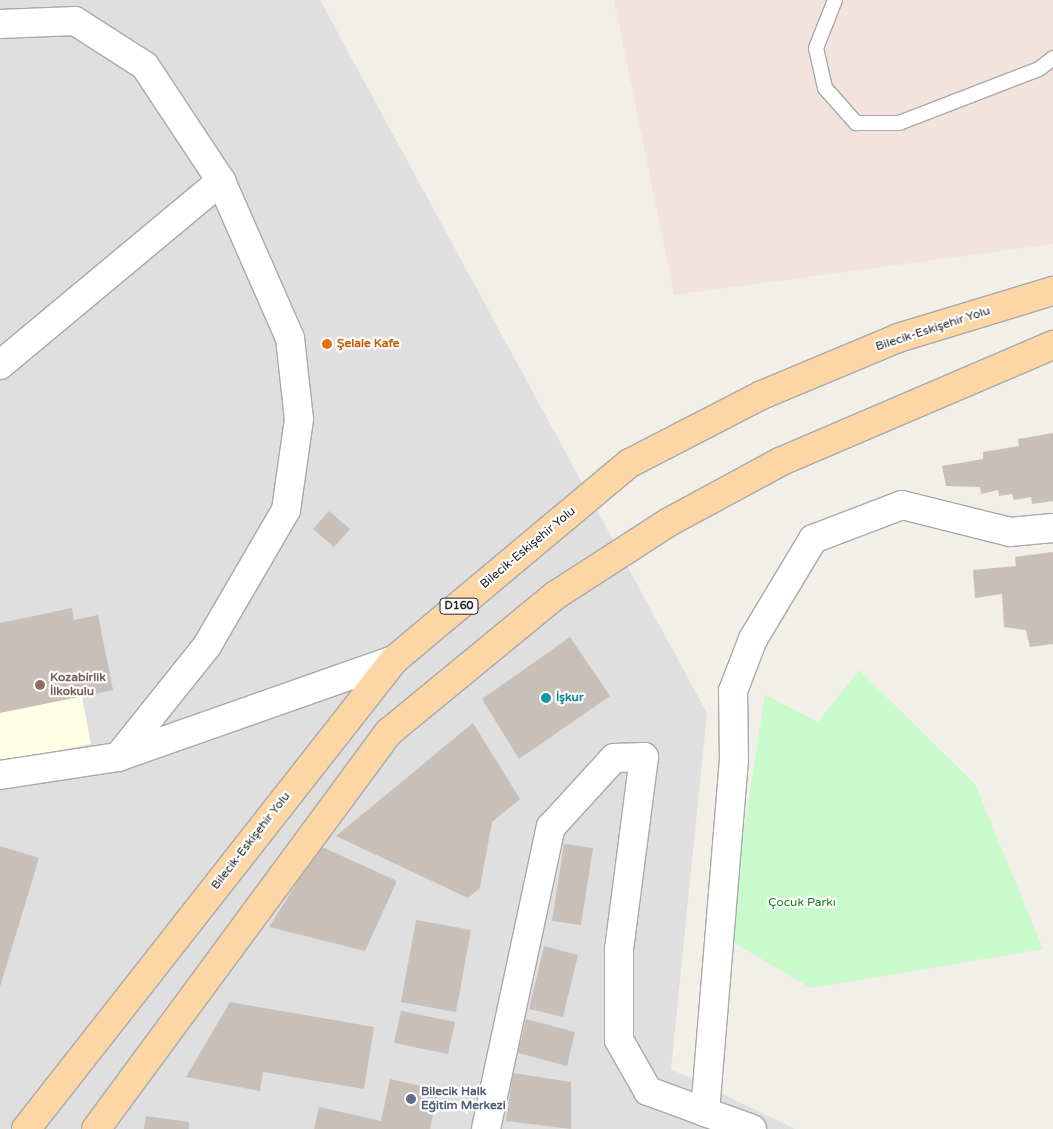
<!DOCTYPE html>
<meta charset="utf-8">
<style>
body{margin:0}
#map{position:relative;width:1053px;height:1129px;overflow:hidden;background:#f2efe9;font-family:"Varela Round",sans-serif}
div>[style]{position:absolute}
.residential>*{inset:0;background:#e0dfdf}
.education>*{inset:0;background:#ffffe5}
.military>*{inset:0;background:#f3e3dd}
.park>*{inset:0;background:#c8facc}
.building>*{inset:0;background:#c7bfb8}
.roads{filter:drop-shadow(1px 0 #a9a9a9) drop-shadow(-1px 0 #a9a9a9) drop-shadow(0 1px #a9a9a9) drop-shadow(0 -1px #a9a9a9)}
.service>*{height:14px;margin:-7px;padding:0 7px;transform-origin:7px;border-radius:7px;background:#fff}
.minor>*{height:28px;margin:-14px;padding:0 14px;transform-origin:14px;border-radius:14px;background:#fff}
.primary>*{height:28px;margin:-14px;padding:0 14px;transform-origin:14px;border-radius:14px;background:#fcd6a4}
.dots>*{width:14px;height:14px;translate:-50% -50%;box-sizing:border-box;border:2px solid #fff;border-radius:50%}
span{translate:-50% -50%;white-space:nowrap;text-align:center;line-height:1.15;-webkit-text-stroke:4.5px #fff;paint-order:stroke}
.shield-label span{padding:1px 4px;background:#fff;border:1px solid;border-radius:4px;-webkit-text-stroke-width:0}
.shield-label{font-size:11px;color:#222;font-weight:700}
.street-label{font-size:12px;color:#222}
.food-label{font-size:12px;color:#c56008;font-weight:700}
.left{translate:0 -50%;text-align:left}
.education-label{font-size:12px;color:#785e54;font-weight:700}
.culture-label{font-size:12px;color:#0d838f;font-weight:700}
.park-label{font-size:12px;color:#0c8416}
.service-label{font-size:12px;color:#4e5e75;font-weight:700}
</style>
<div id="map">
<div class="residential">
<div style="clip-path:polygon(0 0,320px 0,707px 713px,671px 1069px,795px 1129px,0 1129px)"></div>
</div>
<div class="education">
<div style="clip-path:polygon(66px 614px,91px 744px,0 762px,0 627px)"></div>
</div>
<div class="military">
<div style="clip-path:polygon(614px 0,1053px 0,1053px 244px,674px 295px)"></div>
</div>
<div class="park">
<div style="clip-path:polygon(859px 670px,975px 784px,1043px 949px,811px 988px,727px 939px,765px 695px,818px 722px)"></div>
</div>
<div class="building">
<div style="clip-path:polygon(1053px 433px,1053px 501px,1032px 504px,1031px 497px,1014px 500px,1012px 494px,999px 496px,998px 490px,981px 494px,980px 487px,946px 486px,942px 466px,983px 459px,983px 452px,1019px 446px,1018px 439px)"></div>
<div style="clip-path:polygon(329px 511px,350px 529px,334px 547px,313px 529px)"></div>
<div style="clip-path:polygon(1053px 552px,1053px 644px,1030px 647px,1026px 630px,1004px 627px,1002px 594px,975px 598px,973px 570px,1016px 566px,1015px 557px)"></div>
<div style="clip-path:polygon(72px 608px,74px 620px,98px 615px,113px 690px,0 713px,0 623px)"></div>
<div style="clip-path:polygon(570px 637px,610px 696px,519px 759px,482px 699px)"></div>
<div style="clip-path:polygon(473px 723px,520px 799px,492px 822px,480px 888px,468px 898px,336px 836px)"></div>
<div style="clip-path:polygon(564px 844px,593px 848px,581px 925px,552px 921px)"></div>
<div style="clip-path:polygon(0 846px,39px 858px,0 987px)"></div>
<div style="clip-path:polygon(320px 846px,397px 881px,365px 951px,269px 927px)"></div>
<div style="clip-path:polygon(416px 920px,471px 930px,456px 1012px,401px 1002px)"></div>
<div style="clip-path:polygon(544px 946px,578px 955px,563px 1017px,529px 1009px)"></div>
<div style="clip-path:polygon(230px 1002px,374px 1027px,364px 1089px,263px 1072px,260px 1091px,186px 1077px)"></div>
<div style="clip-path:polygon(401px 1011px,455px 1022px,448px 1054px,394px 1043px)"></div>
<div style="clip-path:polygon(526px 1019px,575px 1032px,567px 1066px,518px 1053px)"></div>
<div style="clip-path:polygon(513px 1073px,571px 1082px,571px 1129px,506px 1121px)"></div>
<div style="clip-path:polygon(390px 1079px,438px 1090px,430px 1129px,314px 1129px,319px 1107px,381px 1121px)"></div>
<div style="clip-path:polygon(146px 1116px,189px 1122px,189px 1129px,144px 1129px)"></div>
</div>
<div class="roads">
<div class="service">
<div style="left:835px;top:0;width:52px;rotate:111.6deg"></div>
<div style="left:816px;top:48px;width:41px;rotate:77.3deg"></div>
<div style="left:825px;top:88px;width:47px;rotate:48.5deg"></div>
<div style="left:856px;top:123px;width:43px"></div>
<div style="left:899px;top:123px;width:150px;rotate:-21.1deg"></div>
<div style="left:1039px;top:69px;width:18px;rotate:-38deg"></div>
</div>
<div class="minor">
<div style="left:0;top:24px;width:75px;rotate:-2.3deg"></div>
<div style="left:75px;top:21px;width:83px;rotate:32.7deg"></div>
<div style="left:145px;top:66px;width:138px;rotate:56.5deg"></div>
<div style="left:221px;top:181px;width:171px;rotate:66.3deg"></div>
<div style="left:290px;top:338px;width:81px;rotate:83.7deg"></div>
<div style="left:299px;top:419px;width:92px;rotate:98.1deg"></div>
<div style="left:286px;top:510px;width:157px;rotate:120.2deg"></div>
<div style="left:207px;top:646px;width:142px;rotate:128.7deg"></div>
<div style="left:0;top:365px;width:288px;rotate:-39.8deg"></div>
<div style="left:0;top:775px;width:119px;rotate:-8.7deg"></div>
<div style="left:118px;top:757px;width:293px;rotate:-19.4deg"></div>
<div style="left:705px;top:1112px;width:50px;rotate:19.9deg"></div>
<div style="left:486px;top:1129px;width:309px;rotate:-77.9deg"></div>
<div style="left:551px;top:827px;width:93px;rotate:-47.6deg"></div>
<div style="left:614px;top:758px;width:30px;rotate:-2deg"></div>
<div style="left:644px;top:757px;width:194px;rotate:97.4deg"></div>
<div style="left:619px;top:949px;width:91px;rotate:90deg"></div>
<div style="left:619px;top:1040px;width:59px;rotate:60.4deg"></div>
<div style="left:648px;top:1091px;width:61px;rotate:20.2deg"></div>
<div style="left:705px;top:1112px;width:352px;rotate:-85.3deg"></div>
<div style="left:734px;top:761px;width:70px;rotate:-90.8deg"></div>
<div style="left:733px;top:691px;width:56px;rotate:-69deg"></div>
<div style="left:753px;top:639px;width:117px;rotate:-59deg"></div>
<div style="left:813px;top:539px;width:95px;rotate:-20.9deg"></div>
<div style="left:902px;top:505px;width:111px;rotate:14deg"></div>
<div style="left:1010px;top:532px;width:43px;rotate:-5.3deg"></div>
</div>
<div class="primary">
<div style="left:26px;top:1129px;width:596px;rotate:-51.88deg"></div>
<div style="left:394px;top:660px;width:307px;rotate:-39.9deg"></div>
<div style="left:630px;top:463px;width:148px;rotate:-27.3deg"></div>
<div style="left:762px;top:395px;width:147px;rotate:-22.7deg"></div>
<div style="left:898px;top:338px;width:162px;rotate:-16.9deg"></div>
<div style="left:96px;top:1129px;width:493px;rotate:-53.6deg"></div>
<div style="left:389px;top:732px;width:216px;rotate:-39.4deg"></div>
<div style="left:556px;top:595px;width:135px;rotate:-32.9deg"></div>
<div style="left:669px;top:522px;width:128px;rotate:-28.4deg"></div>
<div style="left:782px;top:461px;width:295px;rotate:-23.2deg"></div>
</div>
</div>
<div class="dots">
<div style="left:327px;top:344px;background:#e8710a"></div>
<div style="left:40px;top:685px;background:#8d6e63"></div>
<div style="left:546px;top:698px;background:#0f9aa8"></div>
<div style="left:411px;top:1099px;background:#5c6f8a"></div>
</div>
<div class="shield-label">
<span style="left:459px;top:606px">D160</span>
</div>
<div class="street-label">
<span style="left:933px;top:329px;rotate:-18deg">Bilecik-Eskişehir Yolu</span>
<span style="left:528px;top:548px;rotate:-40deg">Bilecik-Eskişehir Yolu</span>
<span style="left:251px;top:841px;rotate:-52deg">Bilecik-Eskişehir Yolu</span>
</div>
<div class="food-label">
<span class="left" style="left:337px;top:344px">Şelale Kafe</span>
</div>
<div class="education-label">
<span class="left" style="left:50px;top:685px">Kozabirlik<br>İlkokulu</span>
</div>
<div class="culture-label">
<span class="left" style="left:556px;top:698px">İşkur</span>
</div>
<div class="park-label">
<span style="left:802px;top:903px">Çocuk Parkı</span>
</div>
<div class="service-label">
<span class="left" style="left:421px;top:1099px">Bilecik Halk<br>Eğitim Merkezi</span>
</div>
</div>
